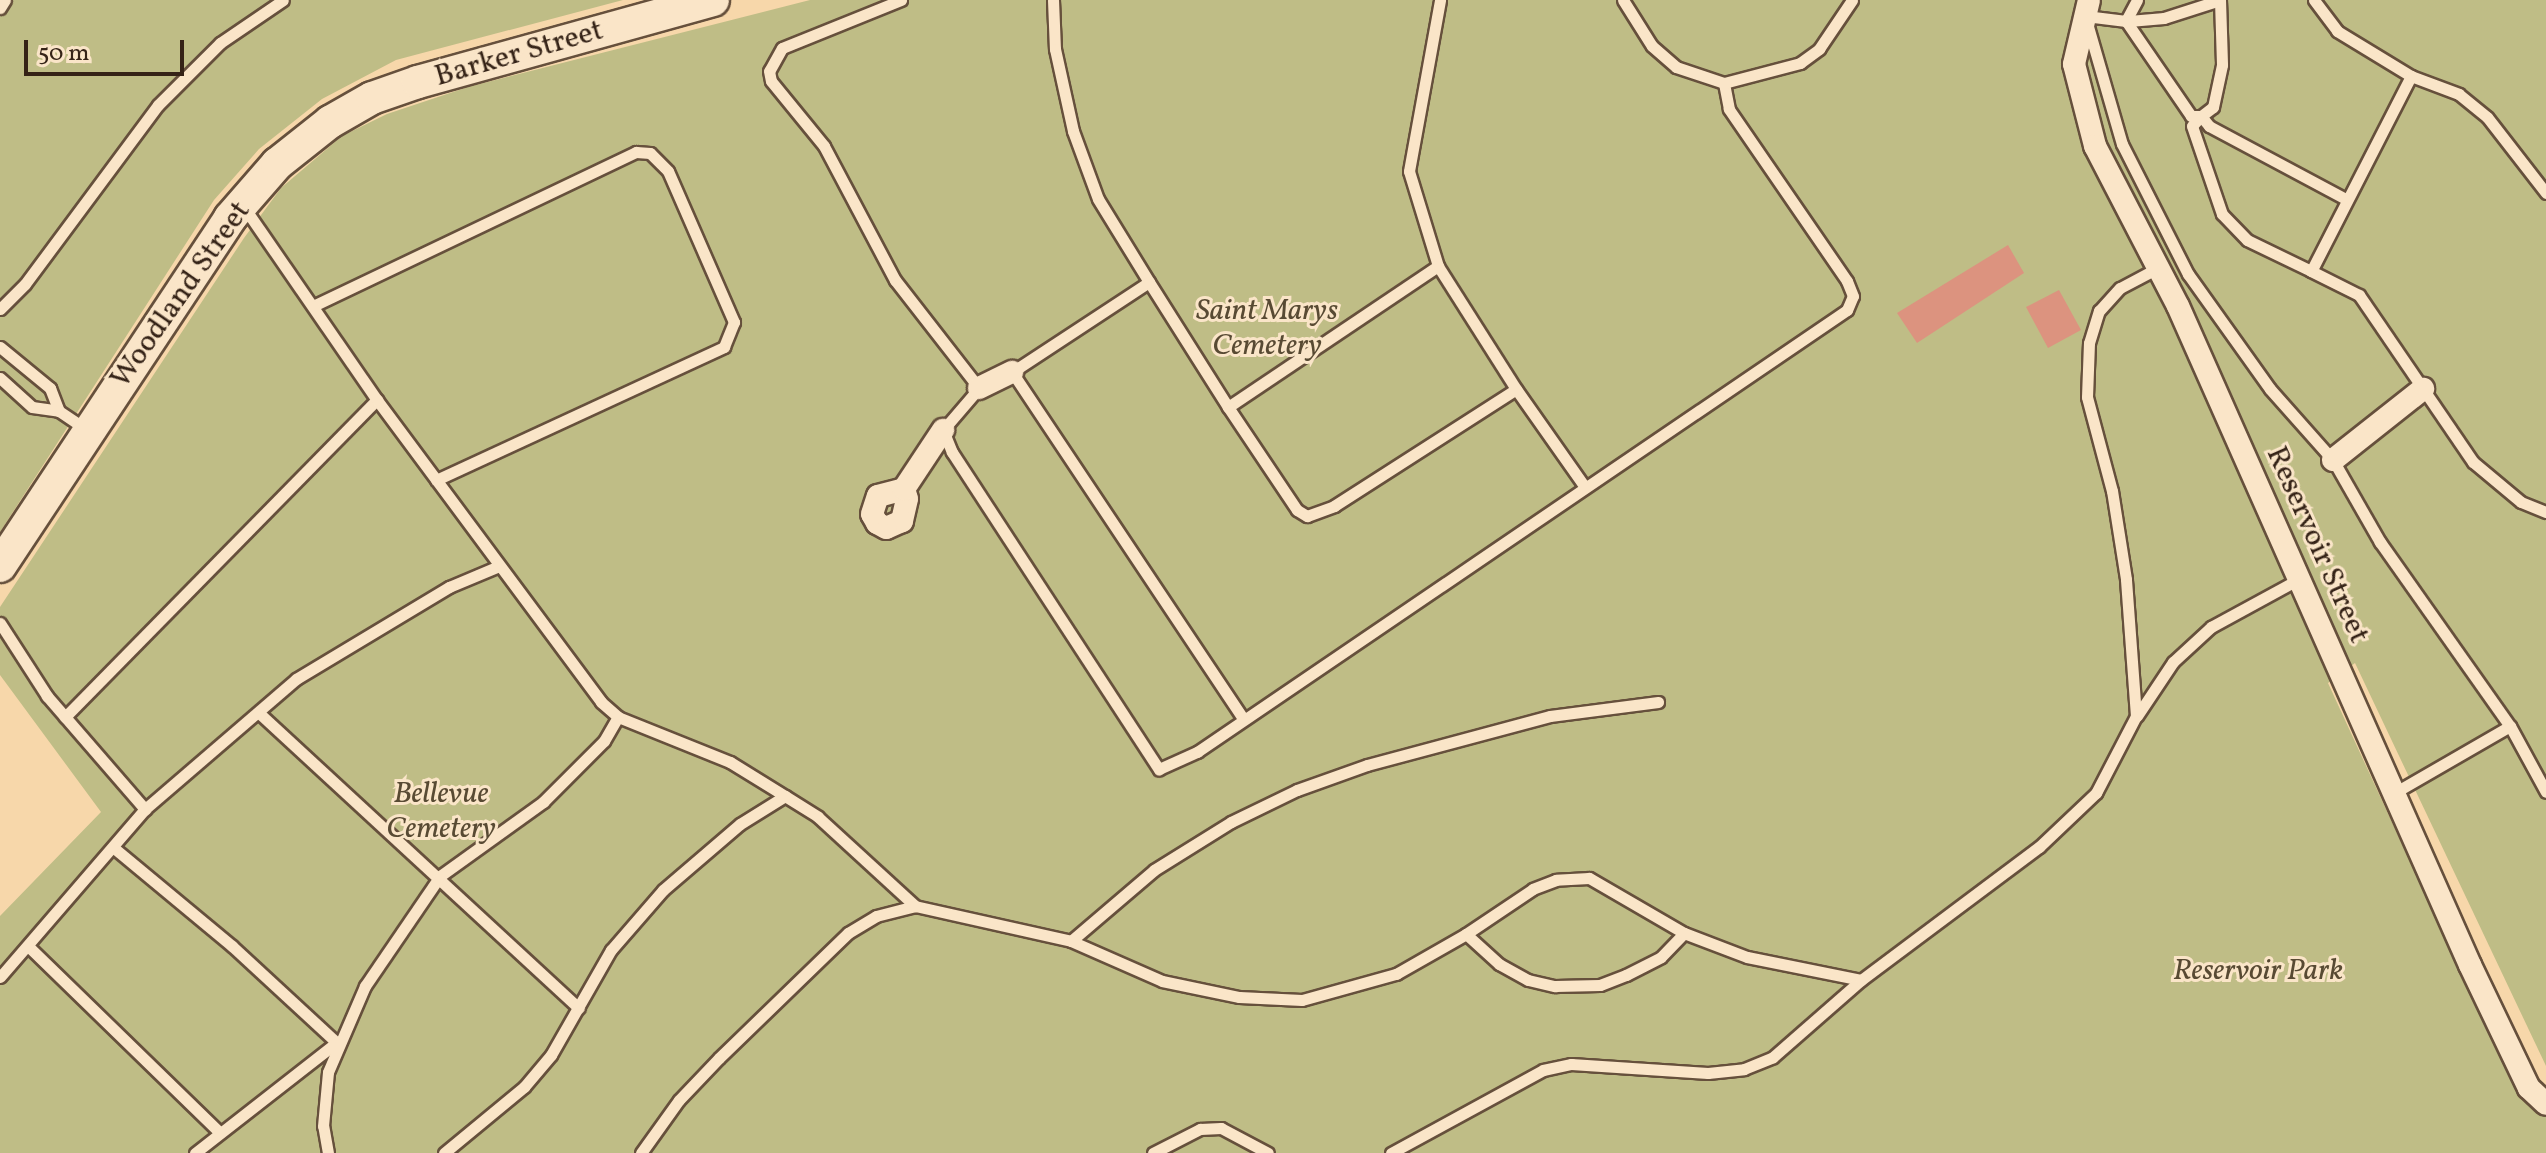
<!DOCTYPE html>
<style>
body{margin:0}
#map{position:relative;width:2546px;height:1153px;overflow:hidden;background:#f7d7aa;font-family:Vollkorn,serif}
div>[style]{position:absolute}
.green>*{inset:0;background:#bfbd86}
.building>*{inset:0;background:#dc937f}
.roads{filter:drop-shadow(2px 0 #66503c) drop-shadow(-2px 0 #66503c) drop-shadow(0 2px #66503c) drop-shadow(0 -2px #66503c)}
.lane>*{height:11px;margin:-5.5px;padding:0 5.5px;transform-origin:5.5px;border-radius:5.5px;background:#fae5c8}
.street>*{height:22px;margin:-11px;padding:0 11px;transform-origin:11px;border-radius:11px;background:#fae5c8}
.secondary>*{height:32px;margin:-16px;padding:0 16px;transform-origin:16px;border-radius:16px;background:#fae5c8}
span{translate:-50% -50%;white-space:nowrap;text-align:center;line-height:1.15;-webkit-text-stroke:6px #fae5c8;paint-order:stroke}
.street-label{font-size:30px;color:#352317}
.park-label{font-size:30px;color:#584a33;font-style:italic}
.scale{position:absolute;left:24px;top:40px;width:160px;height:36px;box-sizing:border-box;border:4px solid #352317;border-top:0;padding-left:10px;font-size:24px;line-height:28px;white-space:nowrap;color:#352317;-webkit-text-stroke:6px #fae5c8;paint-order:stroke}
</style>
<div id="map">
<div class="green">
<div style="clip-path:polygon(0 0,623px 0,396px 60px,322px 99px,259px 149px,214px 200px,0 532px)"></div>
<div style="clip-path:polygon(810px 0,2546px 0,2546px 1066px,2355px 663px,2328px 683px,2470px 992px,2512px 1076px,2546px 1117px,2546px 1153px,0 1153px,0 916px,101px 812px,0 675px,0 607px,244px 238px,281px 188px,342px 136px,387px 114px,468px 87px)"></div>
</div>
<div class="building">
<div style="clip-path:polygon(2008px 245px,2024px 273px,1917px 343px,1897px 313px)"></div>
<div style="clip-path:polygon(2059px 290px,2081px 330px,2048px 348px,2026px 307px)"></div>
</div>
<div class="roads">
<div class="lane">
<div style="left:901px;top:0;width:128px;rotate:158deg"></div>
<div style="left:782px;top:48px;width:26px;rotate:119deg"></div>
<div style="left:769px;top:71px;width:10px;rotate:79deg"></div>
<div style="left:771px;top:81px;width:84px;rotate:50.8deg"></div>
<div style="left:824px;top:146px;width:152px;rotate:62.1deg"></div>
<div style="left:895px;top:280px;width:137px;rotate:52.1deg"></div>
<div style="left:979px;top:388px;width:55px;rotate:130.6deg"></div>
<div style="left:943px;top:430px;width:24px;rotate:68deg"></div>
<div style="left:952px;top:452px;width:379px;rotate:56.9deg"></div>
<div style="left:1159px;top:769px;width:42px;rotate:-24.1deg"></div>
<div style="left:1197px;top:752px;width:786px;rotate:-34.22deg"></div>
<div style="left:1847px;top:310px;width:15px;rotate:-67deg"></div>
<div style="left:1853px;top:296px;width:16px;rotate:-112deg"></div>
<div style="left:1847px;top:281px;width:209px;rotate:-124.5deg"></div>
<div style="left:1729px;top:109px;width:26px;rotate:-101deg"></div>
<div style="left:1724px;top:83px;width:79px;rotate:-14.7deg"></div>
<div style="left:1800px;top:63px;width:24px;rotate:-36deg"></div>
<div style="left:1819px;top:49px;width:59px;rotate:-56deg"></div>
<div style="left:1053px;top:0;width:49px;rotate:87.7deg"></div>
<div style="left:1055px;top:49px;width:84px;rotate:77.6deg"></div>
<div style="left:1073px;top:131px;width:72px;rotate:69.8deg"></div>
<div style="left:1098px;top:199px;width:97px;rotate:58.4deg"></div>
<div style="left:1149px;top:282px;width:164px;rotate:146.7deg"></div>
<div style="left:1012px;top:372px;width:416px;rotate:56.3deg"></div>
<div style="left:1623px;top:0;width:54px;rotate:57.8deg"></div>
<div style="left:1652px;top:46px;width:32px;rotate:41deg"></div>
<div style="left:1676px;top:67px;width:51px;rotate:18.4deg"></div>
<div style="left:2137px;top:0;width:24px;rotate:118deg"></div>
<div style="left:2126px;top:21px;width:115px;rotate:55.6deg"></div>
<div style="left:2191px;top:116px;width:10px"></div>
<div style="left:2201px;top:116px;width:13px;rotate:132deg"></div>
<div style="left:2192px;top:126px;width:93px;rotate:71.2deg"></div>
<div style="left:2222px;top:214px;width:36px;rotate:46deg"></div>
<div style="left:2247px;top:240px;width:71px;rotate:25.8deg"></div>
<div style="left:2220px;top:0;width:59px;rotate:162.2deg"></div>
<div style="left:2164px;top:18px;width:38px;rotate:175deg"></div>
<div style="left:2126px;top:21px;width:41px;rotate:-173deg"></div>
<div style="left:2085px;top:16px;width:133px;rotate:73.9deg"></div>
<div style="left:2122px;top:144px;width:146px;rotate:63.1deg"></div>
<div style="left:2188px;top:274px;width:141px;rotate:54.5deg"></div>
<div style="left:2270px;top:389px;width:95px;rotate:48.4deg"></div>
<div style="left:2333px;top:460px;width:95px;rotate:60.2deg"></div>
<div style="left:2380px;top:542px;width:225px;rotate:54.8deg"></div>
<div style="left:2510px;top:726px;width:75px;rotate:61.4deg"></div>
<div style="left:2220px;top:0;width:65px;rotate:88.2deg"></div>
<div style="left:2222px;top:65px;width:43px;rotate:102.1deg"></div>
<div style="left:2213px;top:107px;width:15px;rotate:143deg"></div>
<div style="left:2201px;top:116px;width:13px;rotate:51deg"></div>
<div style="left:2209px;top:126px;width:155px;rotate:28.1deg"></div>
<div style="left:2314px;top:0;width:39px;rotate:53deg"></div>
<div style="left:2337px;top:31px;width:87px;rotate:31.3deg"></div>
<div style="left:0;top:8px;width:9px;rotate:-58deg"></div>
<div style="left:2546px;top:193px;width:96px;rotate:-127.8deg"></div>
<div style="left:2487px;top:117px;width:36px;rotate:-141deg"></div>
<div style="left:2459px;top:94px;width:51px;rotate:-159.4deg"></div>
<div style="left:2411px;top:76px;width:219px;rotate:117.1deg"></div>
<div style="left:2311px;top:271px;width:54px;rotate:26.6deg"></div>
<div style="left:2359px;top:295px;width:202px;rotate:55.7deg"></div>
<div style="left:2473px;top:462px;width:62px;rotate:39.8deg"></div>
<div style="left:2521px;top:502px;width:27px;rotate:22deg"></div>
<div style="left:1149px;top:282px;width:148px;rotate:57.7deg"></div>
<div style="left:1228px;top:407px;width:253px;rotate:-33.9deg"></div>
<div style="left:1438px;top:266px;width:99px;rotate:-107deg"></div>
<div style="left:1409px;top:171px;width:174px;rotate:-79.7deg"></div>
<div style="left:313px;top:306px;width:358px;rotate:-25.5deg"></div>
<div style="left:636px;top:152px;width:14px;rotate:4deg"></div>
<div style="left:650px;top:153px;width:25px;rotate:45deg"></div>
<div style="left:668px;top:171px;width:165px;rotate:66.4deg"></div>
<div style="left:734px;top:322px;width:27px;rotate:112deg"></div>
<div style="left:724px;top:347px;width:317px;rotate:155.2deg"></div>
<div style="left:0;top:309px;width:35px;rotate:-45deg"></div>
<div style="left:25px;top:284px;width:223px;rotate:-53.4deg"></div>
<div style="left:158px;top:105px;width:88px;rotate:-45deg"></div>
<div style="left:220px;top:43px;width:76px;rotate:-34.3deg"></div>
<div style="left:0;top:347px;width:65px;rotate:39.4deg"></div>
<div style="left:50px;top:388px;width:25px;rotate:69deg"></div>
<div style="left:0;top:378px;width:43px;rotate:42.2deg"></div>
<div style="left:32px;top:407px;width:27px;rotate:8deg"></div>
<div style="left:59px;top:411px;width:32px;rotate:34deg"></div>
<div style="left:1516px;top:389px;width:120px;rotate:54.9deg"></div>
<div style="left:377px;top:400px;width:376px;rotate:53.4deg"></div>
<div style="left:601px;top:702px;width:23px;rotate:41deg"></div>
<div style="left:618px;top:717px;width:121px;rotate:21.9deg"></div>
<div style="left:730px;top:762px;width:65px;rotate:31.7deg"></div>
<div style="left:785px;top:796px;width:39px;rotate:32deg"></div>
<div style="left:818px;top:817px;width:132px;rotate:42.5deg"></div>
<div style="left:1228px;top:407px;width:124px;rotate:56.2deg"></div>
<div style="left:1297px;top:510px;width:12px;rotate:31deg"></div>
<div style="left:1307px;top:516px;width:29px;rotate:-20deg"></div>
<div style="left:1334px;top:506px;width:216px;rotate:-32.7deg"></div>
<div style="left:1516px;top:389px;width:146px;rotate:-122.4deg"></div>
<div style="left:0;top:623px;width:87px;rotate:57.2deg"></div>
<div style="left:47px;top:696px;width:150px;rotate:49.1deg"></div>
<div style="left:259px;top:713px;width:435px;rotate:42.7deg"></div>
<div style="left:2137px;top:716px;width:65px;rotate:-56.3deg"></div>
<div style="left:2173px;top:662px;width:52px;rotate:-42.6deg"></div>
<div style="left:2211px;top:627px;width:100px;rotate:-28.6deg"></div>
<div style="left:65px;top:717px;width:445px;rotate:-45.5deg"></div>
<div style="left:377px;top:400px;width:236px;rotate:-124.6deg"></div>
<div style="left:2394px;top:793px;width:134px;rotate:-30deg"></div>
<div style="left:114px;top:848px;width:153px;rotate:39.7deg"></div>
<div style="left:232px;top:946px;width:143px;rotate:42.7deg"></div>
<div style="left:1684px;top:933px;width:110px;rotate:-149.9deg"></div>
<div style="left:1589px;top:878px;width:33px;rotate:177deg"></div>
<div style="left:1556px;top:880px;width:25px;rotate:159deg"></div>
<div style="left:1533px;top:889px;width:81px;rotate:146.1deg"></div>
<div style="left:1466px;top:934px;width:45px;rotate:42.3deg"></div>
<div style="left:1499px;top:964px;width:33px;rotate:29deg"></div>
<div style="left:1528px;top:980px;width:28px;rotate:13deg"></div>
<div style="left:1555px;top:986px;width:45px;rotate:-1.3deg"></div>
<div style="left:1600px;top:985px;width:28px;rotate:-21deg"></div>
<div style="left:1626px;top:975px;width:39px;rotate:-27deg"></div>
<div style="left:1661px;top:957px;width:33px;rotate:-46deg"></div>
<div style="left:1684px;top:933px;width:67px;rotate:20.9deg"></div>
<div style="left:1747px;top:957px;width:116px;rotate:11.4deg"></div>
<div style="left:1071px;top:941px;width:99px;rotate:23.7deg"></div>
<div style="left:1162px;top:981px;width:79px;rotate:11.7deg"></div>
<div style="left:1239px;top:997px;width:63px;rotate:2.7deg"></div>
<div style="left:1302px;top:1000px;width:98px;rotate:-15.5deg"></div>
<div style="left:1396px;top:974px;width:81px;rotate:-29.7deg"></div>
<div style="left:30px;top:948px;width:265px;rotate:44.2deg"></div>
<div style="left:0;top:977px;width:222px;rotate:-49.2deg"></div>
<div style="left:145px;top:809px;width:199px;rotate:-40.7deg"></div>
<div style="left:296px;top:679px;width:179px;rotate:-31deg"></div>
<div style="left:449px;top:587px;width:54px;rotate:-22.8deg"></div>
<div style="left:195px;top:1153px;width:179px;rotate:-38deg"></div>
<div style="left:328px;top:1153px;width:27px;rotate:-100deg"></div>
<div style="left:323px;top:1126px;width:54px;rotate:-84.7deg"></div>
<div style="left:328px;top:1072px;width:94px;rotate:-66.7deg"></div>
<div style="left:365px;top:986px;width:133px;rotate:-55.7deg"></div>
<div style="left:440px;top:876px;width:127px;rotate:-35.7deg"></div>
<div style="left:543px;top:802px;width:86px;rotate:-45deg"></div>
<div style="left:604px;top:741px;width:28px;rotate:-60deg"></div>
<div style="left:444px;top:1153px;width:104px;rotate:-39.5deg"></div>
<div style="left:524px;top:1087px;width:42px;rotate:-49.8deg"></div>
<div style="left:551px;top:1055px;width:121px;rotate:-60.3deg"></div>
<div style="left:611px;top:950px;width:79px;rotate:-49.1deg"></div>
<div style="left:663px;top:890px;width:101px;rotate:-40.6deg"></div>
<div style="left:740px;top:824px;width:53px;rotate:-31.9deg"></div>
<div style="left:641px;top:1153px;width:65px;rotate:-54.4deg"></div>
<div style="left:679px;top:1100px;width:58px;rotate:-46.4deg"></div>
<div style="left:719px;top:1058px;width:180px;rotate:-44.1deg"></div>
<div style="left:848px;top:933px;width:33px;rotate:-31deg"></div>
<div style="left:876px;top:916px;width:40px;rotate:-14.4deg"></div>
<div style="left:915px;top:906px;width:160px;rotate:12.6deg"></div>
<div style="left:1071px;top:941px;width:109px;rotate:-40.5deg"></div>
<div style="left:1154px;top:870px;width:91px;rotate:-31.9deg"></div>
<div style="left:1231px;top:822px;width:73px;rotate:-25.9deg"></div>
<div style="left:1297px;top:790px;width:74px;rotate:-19.7deg"></div>
<div style="left:1367px;top:765px;width:189px;rotate:-15deg"></div>
<div style="left:1550px;top:716px;width:109px;rotate:-7.4deg"></div>
<div style="left:1153px;top:1153px;width:53px;rotate:-27.1deg"></div>
<div style="left:1200px;top:1129px;width:21px;rotate:-3deg"></div>
<div style="left:1221px;top:1128px;width:53px;rotate:28deg"></div>
<div style="left:1391px;top:1153px;width:173px;rotate:-28.6deg"></div>
<div style="left:1543px;top:1070px;width:29px;rotate:-12deg"></div>
<div style="left:1571px;top:1064px;width:137px;rotate:3.8deg"></div>
<div style="left:1708px;top:1073px;width:36px;rotate:-6deg"></div>
<div style="left:1744px;top:1069px;width:31px;rotate:-22deg"></div>
<div style="left:1773px;top:1057px;width:117px;rotate:-41.2deg"></div>
<div style="left:1861px;top:980px;width:222px;rotate:-36.8deg"></div>
<div style="left:2039px;top:847px;width:79px;rotate:-43.5deg"></div>
<div style="left:2096px;top:793px;width:87px;rotate:-62.5deg"></div>
<div style="left:2136px;top:716px;width:137px;rotate:-94.2deg"></div>
<div style="left:2126px;top:579px;width:89px;rotate:-99deg"></div>
<div style="left:2112px;top:491px;width:97px;rotate:-104.9deg"></div>
<div style="left:2087px;top:397px;width:54px;rotate:-87.9deg"></div>
<div style="left:2089px;top:343px;width:34px;rotate:-73deg"></div>
<div style="left:2099px;top:311px;width:31px;rotate:-48deg"></div>
<div style="left:2120px;top:288px;width:43px;rotate:-27.8deg"></div>
</div>
<div class="street">
<div style="left:2089px;top:0;width:66px;rotate:103.2deg"></div>
<div style="left:2074px;top:64px;width:85px;rotate:75.6deg"></div>
<div style="left:2095px;top:146px;width:180px;rotate:62.6deg"></div>
<div style="left:2178px;top:306px;width:721px;rotate:66.1deg"></div>
<div style="left:2470px;top:965px;width:136px;rotate:64.4deg"></div>
<div style="left:2529px;top:1088px;width:23px;rotate:43deg"></div>
<div style="left:979px;top:388px;width:37px;rotate:-26deg"></div>
<div style="left:2333px;top:460px;width:115px;rotate:-38.3deg"></div>
<div style="left:904px;top:489px;width:10px;rotate:73deg"></div>
<div style="left:907px;top:499px;width:23px;rotate:103deg"></div>
<div style="left:902px;top:521px;width:17px;rotate:156deg"></div>
<div style="left:886px;top:528px;width:10px;rotate:-151deg"></div>
<div style="left:877px;top:523px;width:10px;rotate:-119deg"></div>
<div style="left:872px;top:514px;width:19px;rotate:-72deg"></div>
<div style="left:878px;top:496px;width:27px;rotate:-15deg"></div>
<div style="left:904px;top:489px;width:71px;rotate:-56.5deg"></div>
</div>
<div class="secondary">
<div style="left:0;top:566px;width:417px;rotate:-56.5deg"></div>
<div style="left:230px;top:218px;width:72px;rotate:-49deg"></div>
<div style="left:277px;top:164px;width:68px;rotate:-38.4deg"></div>
<div style="left:330px;top:122px;width:48px;rotate:-29.7deg"></div>
<div style="left:372px;top:98px;width:49px;rotate:-19.2deg"></div>
<div style="left:418px;top:82px;width:306px;rotate:-15.5deg"></div>
</div>
</div>
<div class="street-label">
<span style="left:519px;top:54px;rotate:-16deg">Barker Street</span>
<span style="left:181px;top:295px;rotate:-55deg">Woodland Street</span>
<span style="left:2317px;top:545px;rotate:66deg">Reservoir Street</span>
</div>
<div class="park-label">
<span style="left:1267px;top:328px">Saint Marys<br>Cemetery</span>
<span style="left:441px;top:811px">Bellevue<br>Cemetery</span>
<span style="left:2258px;top:971px">Reservoir Park</span>
</div>
<div class="scale">50 m</div>
</div>
